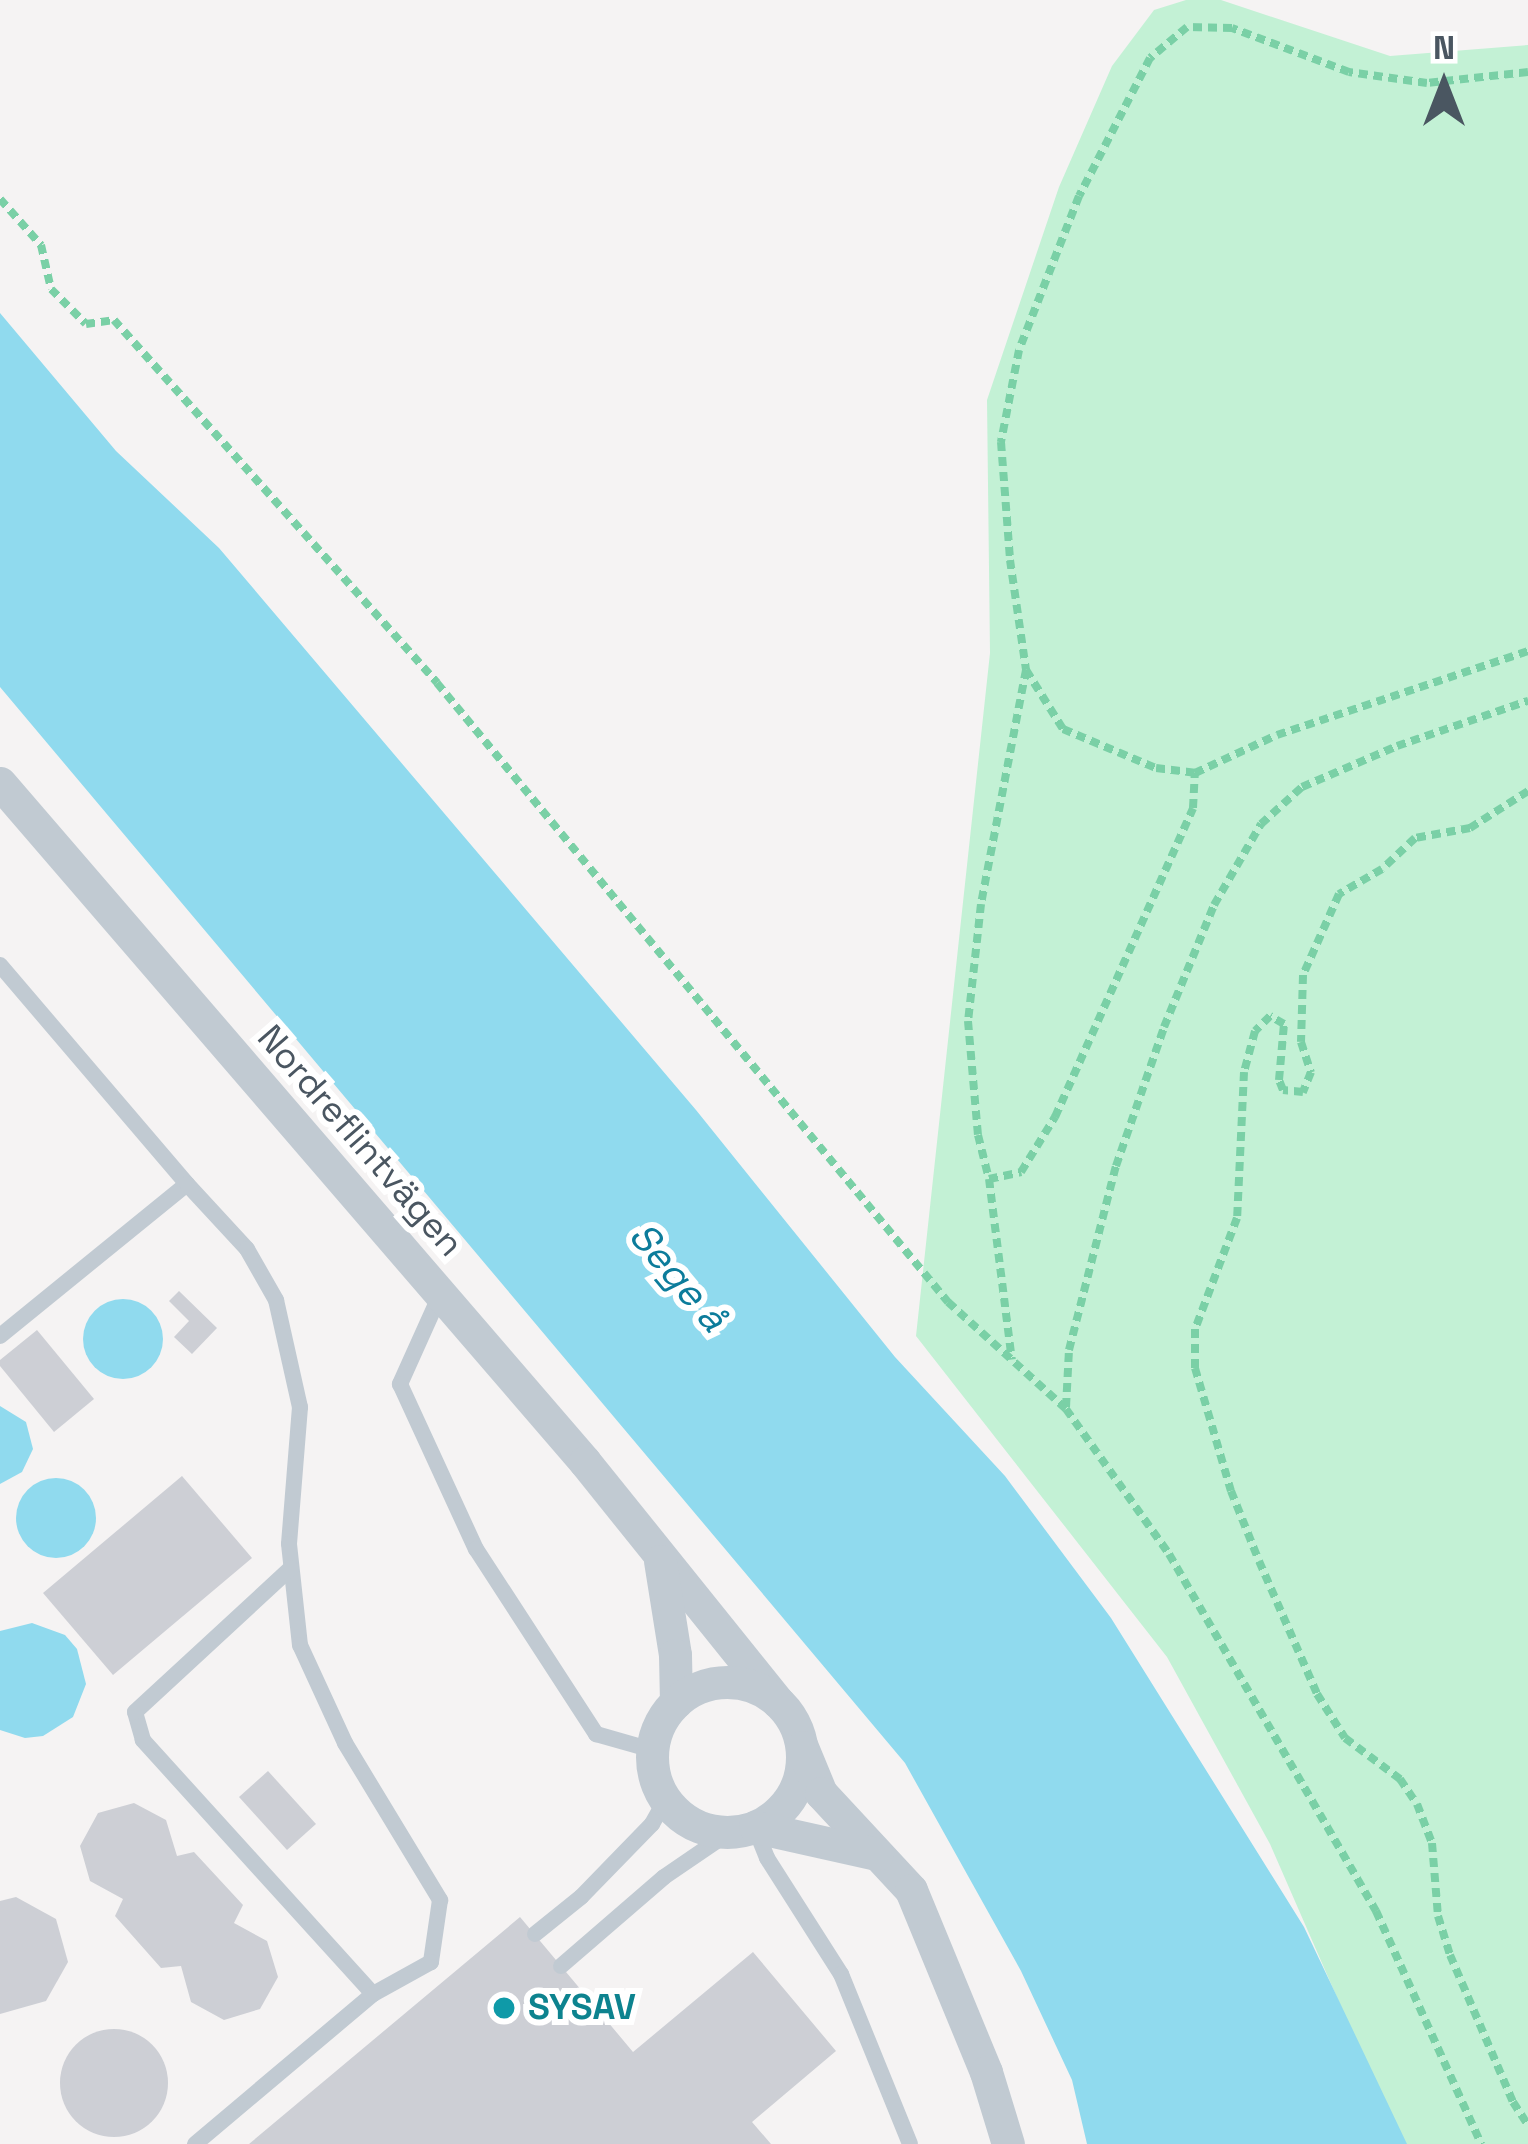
<!DOCTYPE html>
<meta charset="utf-8">
<style>
body{margin:0}
#map{position:relative;width:1528px;height:2144px;overflow:hidden;background:#f5f3f3;font-family:"Space Grotesk",sans-serif}
div>[style]{position:absolute}
.green>*{inset:0;background:#c3f1d5}
.water>*{inset:0;background:#90daee}
.round{border-radius:50%}
.building>*{inset:0;background:#cdcfd5}
.path>*{height:8px;margin-top:-4px;transform-origin:0;background:repeating-linear-gradient(90deg,#7ad0a6 0 9px,transparent 0 15px)}
.service>*{height:16px;margin:-8px;padding:0 8px;transform-origin:8px;border-radius:8px;background:#c1cad2}
.minor>*{height:33px;margin:-16.5px;padding:0 16.5px;transform-origin:16.5px;border-radius:16.5px;background:#c1cad2}
.minor>.ring{margin:-16.5px;padding:0;box-sizing:content-box;background:none;border:33px solid #c1cad2;border-radius:50%}
.dots>*{width:33px;height:33px;translate:-50% -50%;box-sizing:border-box;border:6px solid #fff;border-radius:50%}
span{translate:-50% -50%;white-space:nowrap;text-align:center;line-height:1.15;-webkit-text-stroke:12px #fff;paint-order:stroke}
.street-label{font-size:36px;color:#4a5661}
.culture-label{font-size:36px;color:#0d838f;font-weight:700}
.left{translate:0 -50%;text-align:left}
.water-label{font-size:39px;color:#0c7c9b;font-style:italic}
.north{position:absolute;left:1384px;top:24px;width:120px;height:120px;-webkit-text-stroke:9px #fff;paint-order:stroke;rotate:0deg;font-size:33px;font-weight:700;line-height:48px;text-align:center;color:#4a5661}
.north::after{content:'';display:block;margin:auto;width:42px;height:54px;background:#4a5661;clip-path:polygon(50% 0,100% 100%,50% 72%,0 100%)}
</style>
<div id="map">
<div class="green">
<div style="clip-path:polygon(1186px 0,1221px 0,1390px 56px,1528px 45px,1528px 2144px,1401px 2144px,1270px 1844px,1167px 1657px,916px 1336px,990px 653px,987px 400px,1059px 187px,1112px 66px,1154px 10px)"></div>
</div>
<div class="water">
<div style="clip-path:polygon(0 313px,116px 451px,219px 548px,696px 1110px,895px 1357px,1005px 1476px,1111px 1618px,1304px 1927px,1407px 2144px,1087px 2144px,1072px 2080px,1021px 1971px,905px 1763px,0 687px)"></div>
<div class="round" style="left:83px;top:1299px;width:80px;height:80px"></div>
<div style="clip-path:polygon(0 1406px,26px 1422px,33px 1449px,22px 1472px,0 1484px)"></div>
<div class="round" style="left:16px;top:1478px;width:80px;height:80px"></div>
<div style="clip-path:polygon(32px 1623px,65px 1635px,77px 1649px,86px 1684px,73px 1717px,43px 1736px,25px 1738px,0 1730px,0 1631px)"></div>
</div>
<div class="building">
<div style="clip-path:polygon(179px 1291px,217px 1328px,192px 1354px,174px 1337px,189px 1321px,169px 1301px)"></div>
<div style="clip-path:polygon(37px 1330px,94px 1399px,54px 1432px,0 1366px,0 1360px)"></div>
<div style="clip-path:polygon(182px 1476px,252px 1558px,113px 1675px,43px 1593px)"></div>
<div style="clip-path:polygon(268px 1771px,316px 1824px,287px 1850px,239px 1797px)"></div>
<div style="clip-path:polygon(134px 1803px,166px 1820px,177px 1856px,194px 1852px,243px 1905px,234px 1923px,267px 1941px,278px 1977px,260px 2009px,224px 2020px,191px 2002px,181px 1966px,161px 1968px,115px 1916px,123px 1899px,90px 1881px,80px 1846px,98px 1813px)"></div>
<div style="clip-path:polygon(16px 1897px,56px 1919px,68px 1962px,46px 2001px,0 2014px,0 1901px)"></div>
<div style="clip-path:polygon(520px 1917px,633px 2052px,753px 1952px,836px 2051px,752px 2122px,771px 2144px,249px 2144px)"></div>
<div class="round" style="left:60px;top:2029px;width:108px;height:108px"></div>
</div>
<div class="path">
<div style="left:1528px;top:72px;width:102px;rotate:173.8deg"></div>
<div style="left:1427px;top:83px;width:79px;rotate:-172deg"></div>
<div style="left:1349px;top:72px;width:125px;rotate:-159.4deg"></div>
<div style="left:1232px;top:28px;width:45px;rotate:-178.7deg"></div>
<div style="left:1187px;top:27px;width:48px;rotate:140deg"></div>
<div style="left:1150px;top:58px;width:155px;rotate:117.2deg"></div>
<div style="left:1079px;top:196px;width:165px;rotate:111.3deg"></div>
<div style="left:1019px;top:350px;width:94px;rotate:101.1deg"></div>
<div style="left:1001px;top:442px;width:118px;rotate:85.6deg"></div>
<div style="left:1010px;top:560px;width:111px;rotate:81.7deg"></div>
<div style="left:1026px;top:670px;width:70px;rotate:57.9deg"></div>
<div style="left:1063px;top:729px;width:101px;rotate:22.8deg"></div>
<div style="left:1156px;top:768px;width:39px;rotate:7deg"></div>
<div style="left:1195px;top:773px;width:90px;rotate:-24.9deg"></div>
<div style="left:1277px;top:735px;width:265px;rotate:-18.5deg"></div>
<div style="left:0;top:199px;width:62px;rotate:48.3deg"></div>
<div style="left:41px;top:245px;width:45px;rotate:77.2deg"></div>
<div style="left:51px;top:289px;width:49px;rotate:45deg"></div>
<div style="left:86px;top:324px;width:28px;rotate:-8deg"></div>
<div style="left:114px;top:320px;width:486px;rotate:48.3deg"></div>
<div style="left:437px;top:683px;width:803px;rotate:50.46deg"></div>
<div style="left:948px;top:1302px;width:159px;rotate:42.2deg"></div>
<div style="left:1066px;top:1409px;width:178px;rotate:54.6deg"></div>
<div style="left:1169px;top:1554px;width:413px;rotate:59.9deg"></div>
<div style="left:1376px;top:1911px;width:256px;rotate:65.7deg"></div>
<div style="left:1026px;top:670px;width:238px;rotate:100.9deg"></div>
<div style="left:981px;top:904px;width:118px;rotate:96.3deg"></div>
<div style="left:968px;top:1021px;width:114px;rotate:85deg"></div>
<div style="left:978px;top:1135px;width:45px;rotate:76deg"></div>
<div style="left:989px;top:1179px;width:33px;rotate:-12deg"></div>
<div style="left:1021px;top:1172px;width:65px;rotate:-58.3deg"></div>
<div style="left:1055px;top:1117px;width:338px;rotate:-65.9deg"></div>
<div style="left:1193px;top:808px;width:35px;rotate:-87deg"></div>
<div style="left:1528px;top:791px;width:69px;rotate:147.5deg"></div>
<div style="left:1470px;top:828px;width:56px;rotate:169.7deg"></div>
<div style="left:1415px;top:838px;width:45px;rotate:136.8deg"></div>
<div style="left:1382px;top:869px;width:50px;rotate:149.8deg"></div>
<div style="left:1339px;top:894px;width:89px;rotate:114deg"></div>
<div style="left:1303px;top:975px;width:67px;rotate:91.7deg"></div>
<div style="left:1301px;top:1042px;width:32px;rotate:72deg"></div>
<div style="left:1311px;top:1072px;width:22px;rotate:112deg"></div>
<div style="left:1303px;top:1092px;width:20px;rotate:-174deg"></div>
<div style="left:1283px;top:1090px;width:11px;rotate:-112deg"></div>
<div style="left:1279px;top:1080px;width:56px;rotate:-84.9deg"></div>
<div style="left:1284px;top:1024px;width:16px;rotate:-150deg"></div>
<div style="left:1270px;top:1016px;width:21px;rotate:135deg"></div>
<div style="left:1255px;top:1031px;width:42px;rotate:105deg"></div>
<div style="left:1244px;top:1072px;width:146px;rotate:92.7deg"></div>
<div style="left:1237px;top:1218px;width:119px;rotate:110.7deg"></div>
<div style="left:1195px;top:1329px;width:39px;rotate:90deg"></div>
<div style="left:1195px;top:1368px;width:128px;rotate:73.7deg"></div>
<div style="left:1231px;top:1491px;width:75px;rotate:68.2deg"></div>
<div style="left:1259px;top:1561px;width:145px;rotate:66.4deg"></div>
<div style="left:1317px;top:1694px;width:52px;rotate:57.5deg"></div>
<div style="left:1345px;top:1738px;width:69px;rotate:36.7deg"></div>
<div style="left:1400px;top:1779px;width:30px;rotate:56deg"></div>
<div style="left:1417px;top:1804px;width:42px;rotate:69deg"></div>
<div style="left:1432px;top:1843px;width:73px;rotate:85.3deg"></div>
<div style="left:1438px;top:1916px;width:41px;rotate:72.9deg"></div>
<div style="left:1450px;top:1955px;width:160px;rotate:66.8deg"></div>
<div style="left:1513px;top:2102px;width:27px;rotate:57deg"></div>
<div style="left:989px;top:1179px;width:182px;rotate:82.8deg"></div>
<div style="left:1066px;top:1407px;width:57px;rotate:-87deg"></div>
<div style="left:1069px;top:1350px;width:190px;rotate:-75.7deg"></div>
<div style="left:1116px;top:1166px;width:147px;rotate:-70.9deg"></div>
<div style="left:1164px;top:1027px;width:132px;rotate:-67.7deg"></div>
<div style="left:1214px;top:905px;width:94px;rotate:-59.9deg"></div>
<div style="left:1261px;top:824px;width:55px;rotate:-42.1deg"></div>
<div style="left:1302px;top:787px;width:103px;rotate:-23.3deg"></div>
<div style="left:1397px;top:746px;width:139px;rotate:-19deg"></div>
</div>
<div class="service">
<div style="left:0;top:965px;width:288px;rotate:49.5deg"></div>
<div style="left:187px;top:1184px;width:241px;rotate:140.9deg"></div>
<div style="left:187px;top:1184px;width:88px;rotate:47.3deg"></div>
<div style="left:247px;top:1249px;width:59px;rotate:60.4deg"></div>
<div style="left:276px;top:1300px;width:110px;rotate:77.4deg"></div>
<div style="left:300px;top:1407px;width:137px;rotate:94.6deg"></div>
<div style="left:289px;top:1544px;width:102px;rotate:83.8deg"></div>
<div style="left:300px;top:1645px;width:108px;rotate:65.3deg"></div>
<div style="left:345px;top:1743px;width:184px;rotate:58.8deg"></div>
<div style="left:440px;top:1900px;width:63px;rotate:98.3deg"></div>
<div style="left:431px;top:1962px;width:66px;rotate:151.1deg"></div>
<div style="left:373px;top:1994px;width:343px;rotate:-132.2deg"></div>
<div style="left:143px;top:1740px;width:29px;rotate:-106deg"></div>
<div style="left:135px;top:1712px;width:212px;rotate:-42.7deg"></div>
<div style="left:440px;top:1295px;width:98px;rotate:114.2deg"></div>
<div style="left:400px;top:1384px;width:182px;rotate:65.3deg"></div>
<div style="left:476px;top:1549px;width:221px;rotate:57deg"></div>
<div style="left:596px;top:1734px;width:58px;rotate:15.9deg"></div>
<div style="left:755px;top:1828px;width:32px;rotate:68deg"></div>
<div style="left:767px;top:1858px;width:138px;rotate:57.5deg"></div>
<div style="left:841px;top:1974px;width:183px;rotate:67.9deg"></div>
<div style="left:535px;top:1934px;width:59px;rotate:-38.8deg"></div>
<div style="left:581px;top:1897px;width:102px;rotate:-45.8deg"></div>
<div style="left:652px;top:1824px;width:26px;rotate:-61deg"></div>
<div style="left:561px;top:1966px;width:136px;rotate:-40.8deg"></div>
<div style="left:664px;top:1877px;width:80px;rotate:-34.3deg"></div>
<div style="left:195px;top:2144px;width:233px;rotate:-40.1deg"></div>
</div>
<div class="minor">
<div style="left:0;top:783px;width:896px;rotate:49.25deg"></div>
<div style="left:585px;top:1462px;width:308px;rotate:51.2deg"></div>
<div style="left:660px;top:1561px;width:95px;rotate:80.9deg"></div>
<div style="left:675px;top:1655px;width:47px;rotate:88.8deg"></div>
<div class="ring" style="left:652px;top:1682px;width:117px;height:117px"></div>
<div style="left:802px;top:1747px;width:50px;rotate:67.6deg"></div>
<div style="left:821px;top:1793px;width:132px;rotate:47.1deg"></div>
<div style="left:911px;top:1890px;width:197px;rotate:67.6deg"></div>
<div style="left:986px;top:2072px;width:75px;rotate:73deg"></div>
<div style="left:755px;top:1827px;width:125px;rotate:12.5deg"></div>
</div>
<div class="dots">
<div style="left:504px;top:2008px;background:#0f9aa8"></div>
</div>
<div class="street-label">
<span style="left:360px;top:1141px;rotate:49deg">Nordreflintvägen</span>
</div>
<div class="culture-label">
<span class="left" style="left:528px;top:2008px">SYSAV</span>
</div>
<div class="water-label">
<span style="left:678px;top:1277px;rotate:50deg">Sege å</span>
</div>
<div class="north">N</div>
</div>
